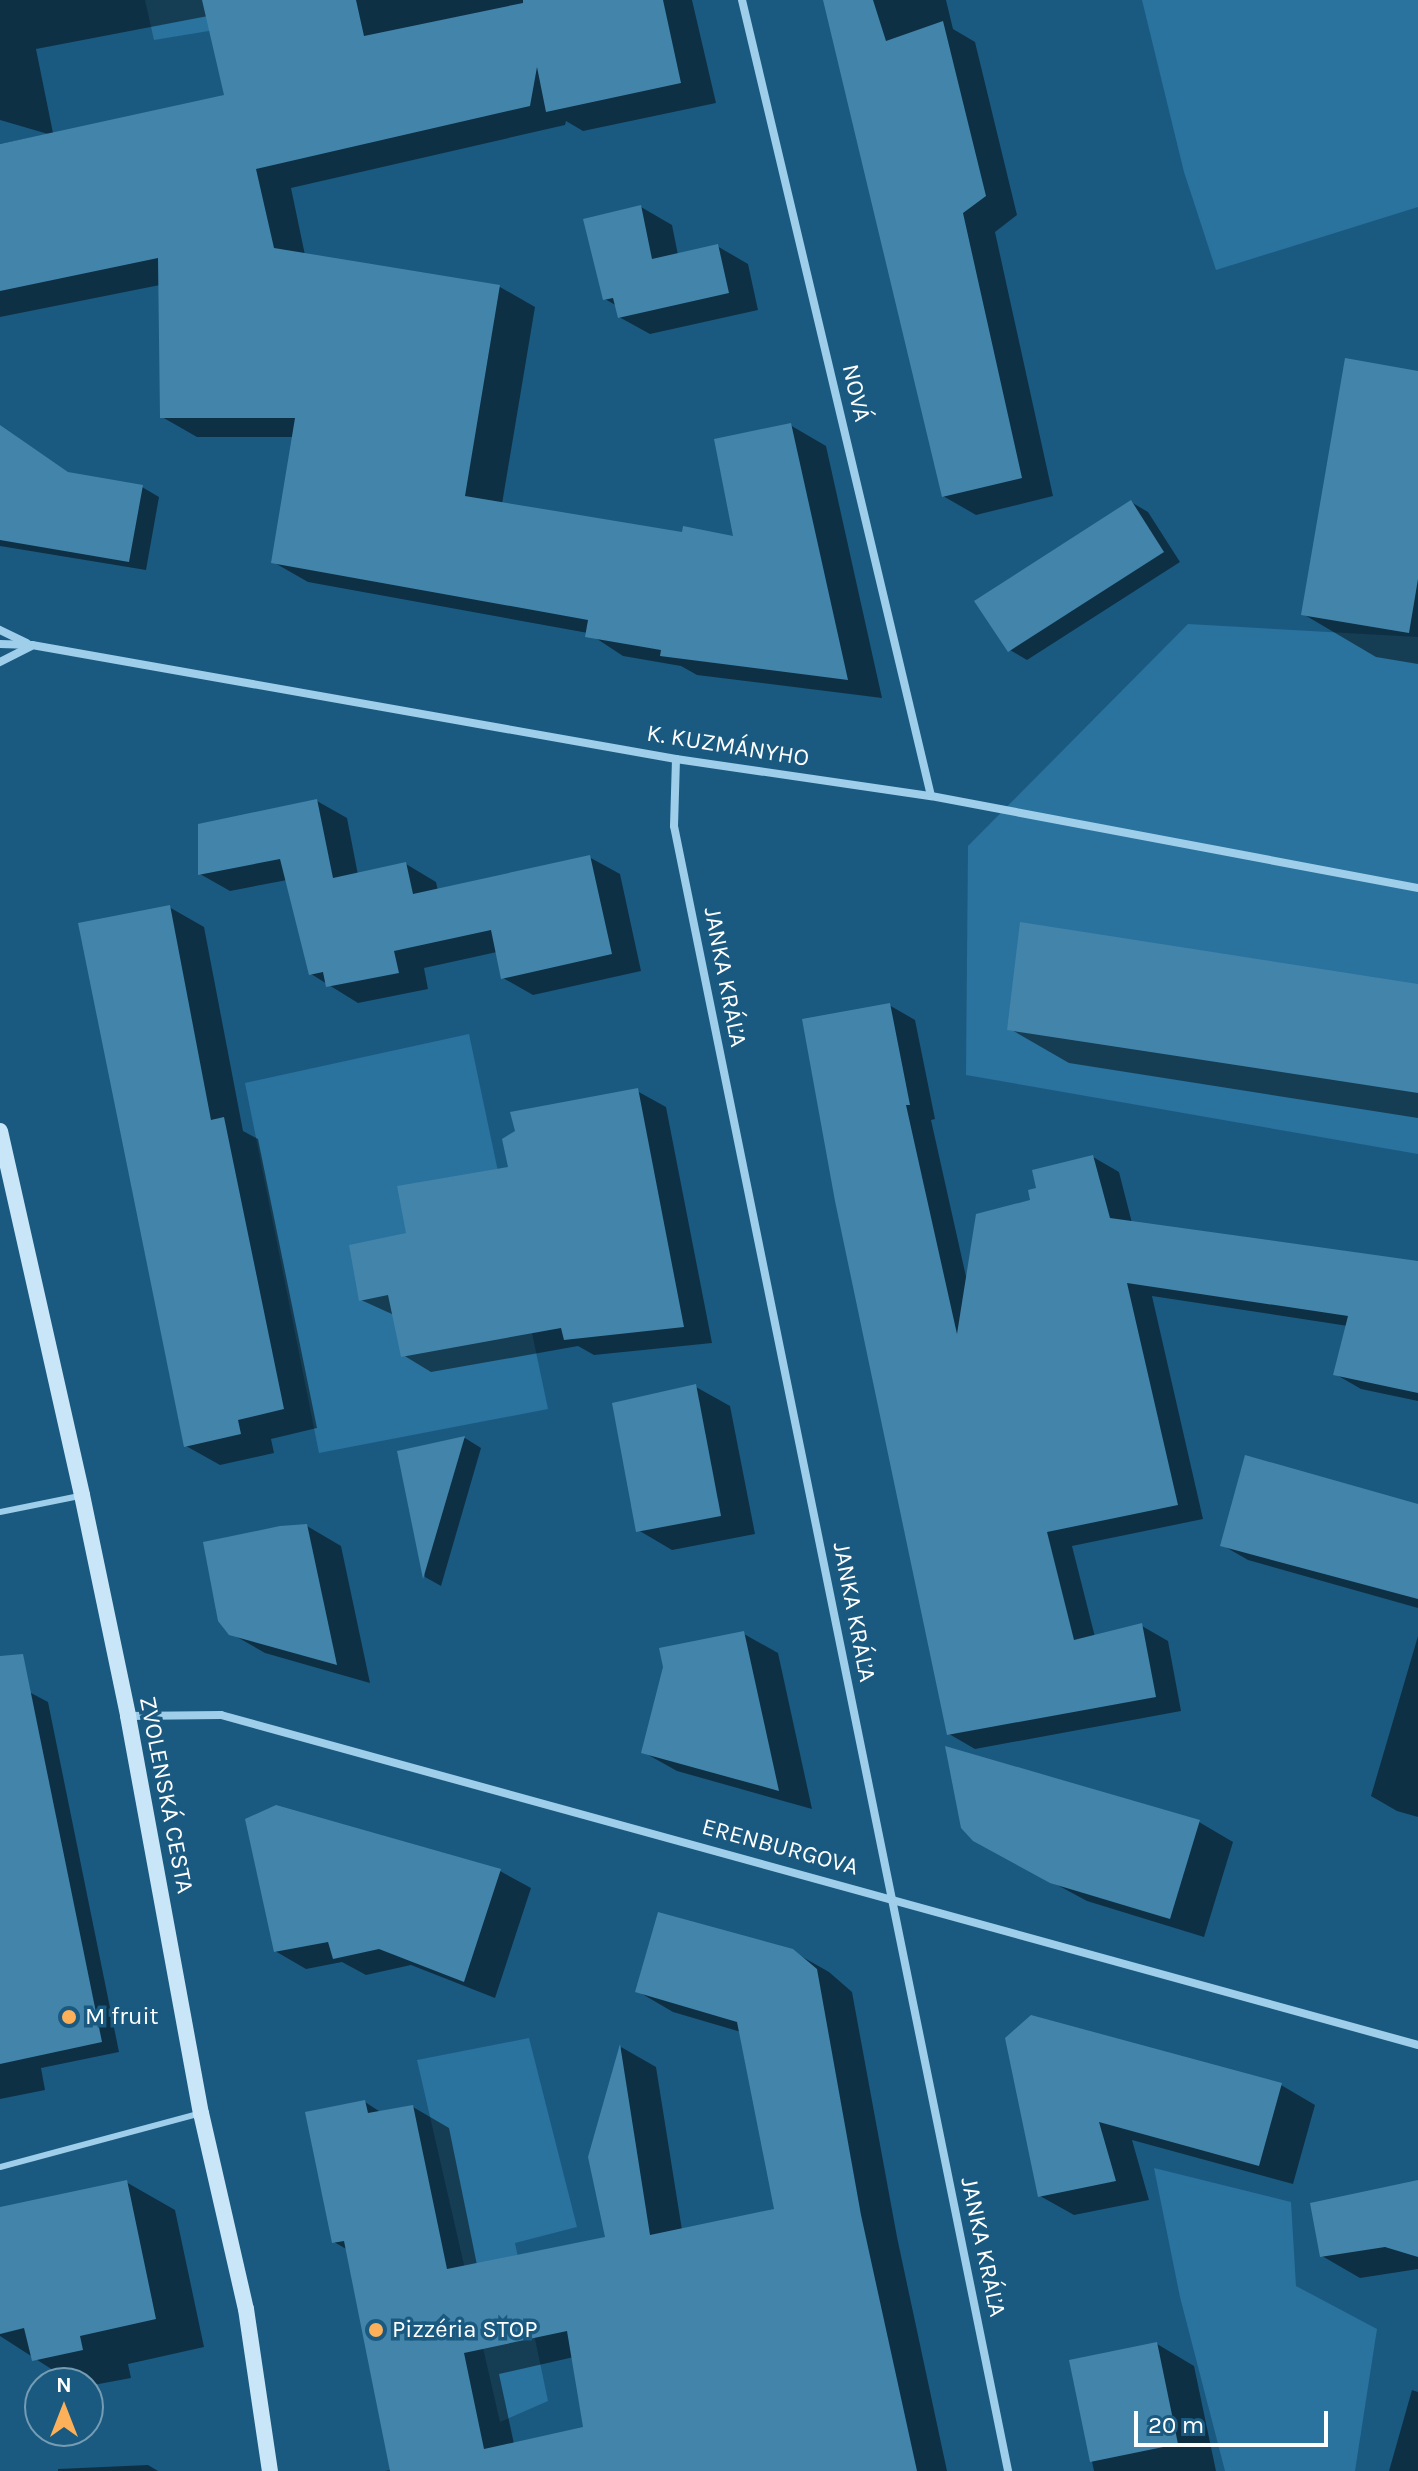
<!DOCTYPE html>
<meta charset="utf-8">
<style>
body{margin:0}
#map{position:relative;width:1418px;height:2471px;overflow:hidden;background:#1a5a81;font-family:Karla,sans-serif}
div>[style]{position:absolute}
.green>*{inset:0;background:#29739e}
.shadow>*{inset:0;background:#0007}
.building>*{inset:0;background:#4384ab}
.lane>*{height:6px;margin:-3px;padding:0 3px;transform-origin:3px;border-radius:3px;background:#9eceea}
.street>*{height:8px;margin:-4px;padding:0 4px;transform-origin:4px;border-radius:4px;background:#9eceea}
.secondary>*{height:16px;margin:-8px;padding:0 8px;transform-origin:8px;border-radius:8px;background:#c9e6f8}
.dots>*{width:22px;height:22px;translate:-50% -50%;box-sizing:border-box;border:4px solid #1a5a81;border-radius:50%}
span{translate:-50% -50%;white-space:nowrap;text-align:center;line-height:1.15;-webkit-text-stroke:7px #1a5a81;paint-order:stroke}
.street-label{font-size:24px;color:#fff}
.poi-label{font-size:24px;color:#fff}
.left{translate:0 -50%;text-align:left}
.north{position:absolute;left:24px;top:2367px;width:80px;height:80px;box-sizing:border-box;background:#1a5a81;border:2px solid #769cb3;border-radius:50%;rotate:0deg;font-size:22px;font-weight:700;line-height:32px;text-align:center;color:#fff}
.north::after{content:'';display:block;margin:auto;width:28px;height:36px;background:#fcb059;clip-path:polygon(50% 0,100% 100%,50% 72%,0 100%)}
.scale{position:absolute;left:1134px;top:2411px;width:194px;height:36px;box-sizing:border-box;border:4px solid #fff;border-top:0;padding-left:10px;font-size:24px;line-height:28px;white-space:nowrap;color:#fff;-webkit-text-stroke:6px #1a5a81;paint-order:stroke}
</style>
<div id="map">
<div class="green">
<div style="clip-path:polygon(145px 0,258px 0,263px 22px,154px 40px)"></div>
<div style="clip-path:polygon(1142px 0,1418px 0,1418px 207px,1216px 270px,1184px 172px)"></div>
<div style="clip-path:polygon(1188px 624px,1418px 637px,1418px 1154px,966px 1075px,968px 846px)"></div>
<div style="clip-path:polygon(469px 1034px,548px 1409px,319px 1453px,245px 1083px)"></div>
<div style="clip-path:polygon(529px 2038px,577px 2227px,515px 2243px,548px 2401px,500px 2422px,417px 2060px)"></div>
<div style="clip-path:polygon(1154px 2168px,1291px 2202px,1296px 2286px,1377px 2329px,1355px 2471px,1225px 2471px,1180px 2297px)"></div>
</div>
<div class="shadow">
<div style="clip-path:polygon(evenodd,0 0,692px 0,716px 103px,583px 131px,566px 121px,565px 125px,291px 188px,305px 255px,500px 287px,535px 307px,502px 504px,684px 534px,736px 539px,790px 425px,826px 446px,882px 698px,697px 675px,681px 666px,623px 656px,588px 633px,308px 582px,273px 562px,294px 437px,197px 437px,162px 417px,160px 285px,0 317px,0 144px,48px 134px,0 120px,0 0,208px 16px,227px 97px,53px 133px,36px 49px,208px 16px)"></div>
<div style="clip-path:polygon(825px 0,946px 0,953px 29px,975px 42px,1017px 215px,995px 232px,1053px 496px,976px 515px,943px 496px)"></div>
<div style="clip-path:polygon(641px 207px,672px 225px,678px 255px,717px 246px,748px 264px,758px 310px,650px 334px,619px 317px,617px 306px,605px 299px)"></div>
<div style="clip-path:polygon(1418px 373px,1418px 664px,1376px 657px,1303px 614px)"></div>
<div style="clip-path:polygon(0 426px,72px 475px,142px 487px,159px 497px,146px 570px,0 546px)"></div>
<div style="clip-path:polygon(1131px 502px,1148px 512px,1180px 562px,1027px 660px,1010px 650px)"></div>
<div style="clip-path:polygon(317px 801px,347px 818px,358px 875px,406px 864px,436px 882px,438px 891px,589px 857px,620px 874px,641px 971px,533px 995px,503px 978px,497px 952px,424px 968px,428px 989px,358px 1003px,311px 974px,287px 880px,230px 891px,200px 874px)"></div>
<div style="clip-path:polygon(169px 907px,204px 927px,243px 1131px,258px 1139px,317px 1428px,271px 1439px,274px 1453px,220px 1465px,186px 1446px)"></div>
<div style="clip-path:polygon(1418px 986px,1418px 1118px,1069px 1063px,1010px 1029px)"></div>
<div style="clip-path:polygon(889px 1005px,915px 1020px,935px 1119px,931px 1120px,967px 1281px,1033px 1201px,1093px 1157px,1119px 1172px,1132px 1223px,1418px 1262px,1418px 1401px,1361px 1389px,1335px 1374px,1348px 1326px,1152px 1296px,1203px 1519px,1072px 1546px,1095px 1637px,1142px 1626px,1168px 1641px,1181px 1711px,975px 1749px,949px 1734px)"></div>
<div style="clip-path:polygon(637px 1091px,666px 1107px,712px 1343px,594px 1355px,578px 1346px,431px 1372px,403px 1355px,394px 1315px,361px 1300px,409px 1235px,511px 1169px,517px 1132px)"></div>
<div style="clip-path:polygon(696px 1387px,730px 1406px,755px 1534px,672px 1550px,638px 1530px)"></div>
<div style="clip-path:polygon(465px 1438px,481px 1448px,441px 1586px,425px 1577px,399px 1453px)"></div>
<div style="clip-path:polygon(1418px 1506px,1418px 1608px,1248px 1560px,1222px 1545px)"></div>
<div style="clip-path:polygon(307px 1526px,341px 1546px,370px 1683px,265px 1653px,230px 1633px)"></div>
<div style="clip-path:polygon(744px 1634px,778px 1653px,812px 1809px,677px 1771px,643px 1752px)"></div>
<div style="clip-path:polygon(1418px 1636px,1418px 1817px,1397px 1811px,1371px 1796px)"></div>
<div style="clip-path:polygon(31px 1693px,48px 1702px,119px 2052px,41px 2068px,45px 2090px,0 2099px,0 1699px)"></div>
<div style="clip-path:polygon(277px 1807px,500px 1871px,531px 1888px,495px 1998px,411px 1965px,366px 1975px,342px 1962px,306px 1969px,275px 1951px)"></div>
<div style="clip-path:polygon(1199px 1822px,1233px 1842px,1204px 1937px,1087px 1901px,1009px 1859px)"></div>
<div style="clip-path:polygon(evenodd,792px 1951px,829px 1972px,852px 1992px,897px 2237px,947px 2471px,385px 2471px,392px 2470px,348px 2250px,334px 2242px,365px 2102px,382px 2113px,413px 2107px,449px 2128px,477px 2265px,607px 2238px,590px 2157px,621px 2047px,656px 2067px,682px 2230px,777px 2210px,741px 2032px,673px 2012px,637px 1991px,792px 1951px,574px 2357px,585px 2428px,514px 2444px,499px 2374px,574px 2357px)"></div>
<div style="clip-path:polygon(1008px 2039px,1281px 2085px,1315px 2105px,1293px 2184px,1132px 2140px,1149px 2200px,1074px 2215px,1040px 2196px)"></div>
<div style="clip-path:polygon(126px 2182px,175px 2210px,204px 2347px,128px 2364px,131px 2378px,88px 2386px,88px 2383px,73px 2383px,0 2336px,0 2209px)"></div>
<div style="clip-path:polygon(1418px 2182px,1418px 2269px,1360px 2278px,1322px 2256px)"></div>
<div style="clip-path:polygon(1157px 2344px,1194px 2366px,1216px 2471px,1094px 2471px,1071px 2362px)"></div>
<div style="clip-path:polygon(1412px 2390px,1418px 2392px,1418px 2471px,1389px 2471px)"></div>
<div style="clip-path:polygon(148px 2465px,158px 2471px,58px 2471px,58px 2469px)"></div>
</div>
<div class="building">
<div style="clip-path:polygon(202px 0,356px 0,364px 36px,523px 3px,523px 0,663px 0,681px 83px,546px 112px,537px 67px,530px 106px,256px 169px,274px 248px,500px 285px,465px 496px,682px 532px,683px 526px,733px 536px,714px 439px,791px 423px,848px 680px,660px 656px,661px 650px,585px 637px,588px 620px,271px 563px,295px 418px,160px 418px,158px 258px,0 291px,0 144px,224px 95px)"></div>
<div style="clip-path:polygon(823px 0,873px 0,886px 41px,943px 21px,986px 196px,963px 213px,1022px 478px,942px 497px)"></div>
<div style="clip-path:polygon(641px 205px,652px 259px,718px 244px,729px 293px,618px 318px,613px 298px,603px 300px,583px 219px)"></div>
<div style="clip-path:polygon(1345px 358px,1418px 371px,1418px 579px,1409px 633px,1301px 615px)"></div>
<div style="clip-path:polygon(0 425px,68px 472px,143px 485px,129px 562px,0 540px)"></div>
<div style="clip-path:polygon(1131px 500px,1164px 552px,1008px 652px,974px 601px)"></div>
<div style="clip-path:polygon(317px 799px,333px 878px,406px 862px,413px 894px,590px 855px,612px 954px,501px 979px,491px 930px,394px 951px,399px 973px,326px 987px,323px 972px,309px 975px,280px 859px,198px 875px,198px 824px)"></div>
<div style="clip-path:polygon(170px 905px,211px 1120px,224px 1117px,284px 1409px,238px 1420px,241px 1434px,184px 1447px,78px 923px)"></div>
<div style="clip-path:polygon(1020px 922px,1418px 984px,1418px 1093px,1007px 1030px)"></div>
<div style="clip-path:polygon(890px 1003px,910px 1105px,906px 1105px,957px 1334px,976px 1214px,1030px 1200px,1028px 1190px,1036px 1188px,1032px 1170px,1093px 1155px,1110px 1218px,1418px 1261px,1418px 1393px,1333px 1375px,1348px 1316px,1127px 1283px,1178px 1505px,1047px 1532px,1074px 1640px,1142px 1623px,1156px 1697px,947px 1735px,835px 1201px,802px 1019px)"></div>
<div style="clip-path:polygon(638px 1088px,684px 1327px,564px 1340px,561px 1328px,401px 1357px,388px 1295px,359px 1301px,349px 1245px,406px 1233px,397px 1186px,508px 1167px,502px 1139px,515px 1131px,510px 1112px)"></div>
<div style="clip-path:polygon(696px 1384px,721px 1516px,636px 1532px,612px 1403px)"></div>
<div style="clip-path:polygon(465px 1436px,423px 1579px,397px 1451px)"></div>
<div style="clip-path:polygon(1245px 1455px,1418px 1504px,1418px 1599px,1220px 1546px)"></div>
<div style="clip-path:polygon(307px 1524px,337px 1665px,229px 1635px,218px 1621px,203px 1542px,280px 1526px)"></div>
<div style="clip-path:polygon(744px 1631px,779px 1791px,641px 1753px,663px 1667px,659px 1648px)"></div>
<div style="clip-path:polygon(23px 1654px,102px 2042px,0 2064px,0 1656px)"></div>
<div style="clip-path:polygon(945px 1746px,1200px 1820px,1170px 1919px,1050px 1883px,973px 1841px,961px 1828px)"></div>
<div style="clip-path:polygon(276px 1805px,501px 1869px,464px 1982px,379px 1949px,333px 1959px,328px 1942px,274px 1952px,245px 1819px)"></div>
<div style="clip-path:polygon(evenodd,658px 1912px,793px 1949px,817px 1969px,861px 2215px,917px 2471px,390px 2471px,344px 2241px,332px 2243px,305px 2112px,365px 2100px,368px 2113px,413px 2105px,447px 2269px,605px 2237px,588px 2157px,620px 2044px,650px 2235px,774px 2209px,737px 2022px,635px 1992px,658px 1912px,567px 2331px,583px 2427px,484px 2449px,464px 2353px,567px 2331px)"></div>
<div style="clip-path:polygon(1031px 2015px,1282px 2083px,1259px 2166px,1099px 2122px,1116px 2181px,1038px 2197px,1005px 2038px)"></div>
<div style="clip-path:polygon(127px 2180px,156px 2319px,80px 2336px,83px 2350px,32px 2361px,24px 2328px,0 2334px,0 2207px)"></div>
<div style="clip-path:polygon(1418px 2180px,1418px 2257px,1385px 2247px,1320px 2257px,1310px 2203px)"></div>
<div style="clip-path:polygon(1157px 2342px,1178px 2444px,1090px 2462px,1069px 2360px)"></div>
</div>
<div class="lane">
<div style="left:0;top:1512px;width:81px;rotate:-11.4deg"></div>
<div style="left:0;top:2167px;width:208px;rotate:-15deg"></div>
</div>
<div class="street">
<div style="left:742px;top:0;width:818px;rotate:76.64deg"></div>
<div style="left:0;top:630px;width:30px;rotate:26deg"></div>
<div style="left:0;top:644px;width:32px;rotate:2deg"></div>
<div style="left:32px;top:645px;width:654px;rotate:10.04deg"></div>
<div style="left:676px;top:759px;width:258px;rotate:8.3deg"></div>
<div style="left:931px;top:796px;width:496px;rotate:10.7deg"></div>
<div style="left:0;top:662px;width:35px;rotate:-27deg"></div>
<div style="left:676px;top:759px;width:67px;rotate:91.7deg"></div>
<div style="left:674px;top:826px;width:1679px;rotate:78.52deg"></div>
<div style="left:128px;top:1716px;width:93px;rotate:-0.6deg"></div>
<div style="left:221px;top:1715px;width:1242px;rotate:15.41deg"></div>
</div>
<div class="secondary">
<div style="left:0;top:1131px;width:373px;rotate:77.3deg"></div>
<div style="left:82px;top:1495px;width:226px;rotate:78.2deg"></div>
<div style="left:128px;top:1716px;width:404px;rotate:79.6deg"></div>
<div style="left:201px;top:2113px;width:201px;rotate:77.1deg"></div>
<div style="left:246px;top:2309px;width:164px;rotate:81.6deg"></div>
</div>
<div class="dots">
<div style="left:69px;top:2017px;background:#fcb059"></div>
<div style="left:376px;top:2330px;background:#fcb059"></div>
</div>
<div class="street-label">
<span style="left:856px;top:393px;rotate:77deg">NOVÁ</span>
<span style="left:728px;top:746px;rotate:9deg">K. KUZMÁNYHO</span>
<span style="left:725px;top:977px;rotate:79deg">JANKA KRÁĽA</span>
<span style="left:854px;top:1612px;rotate:79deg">JANKA KRÁĽA</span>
<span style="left:166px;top:1795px;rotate:79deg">ZVOLENSKÁ CESTA</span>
<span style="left:780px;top:1847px;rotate:15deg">ERENBURGOVA</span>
<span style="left:983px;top:2247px;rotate:78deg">JANKA KRÁĽA</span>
</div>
<div class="poi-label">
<span class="left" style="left:85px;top:2017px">M fruit</span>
<span class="left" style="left:392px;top:2330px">Pizzéria STOP</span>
</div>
<div class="north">N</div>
<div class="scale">20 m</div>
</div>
